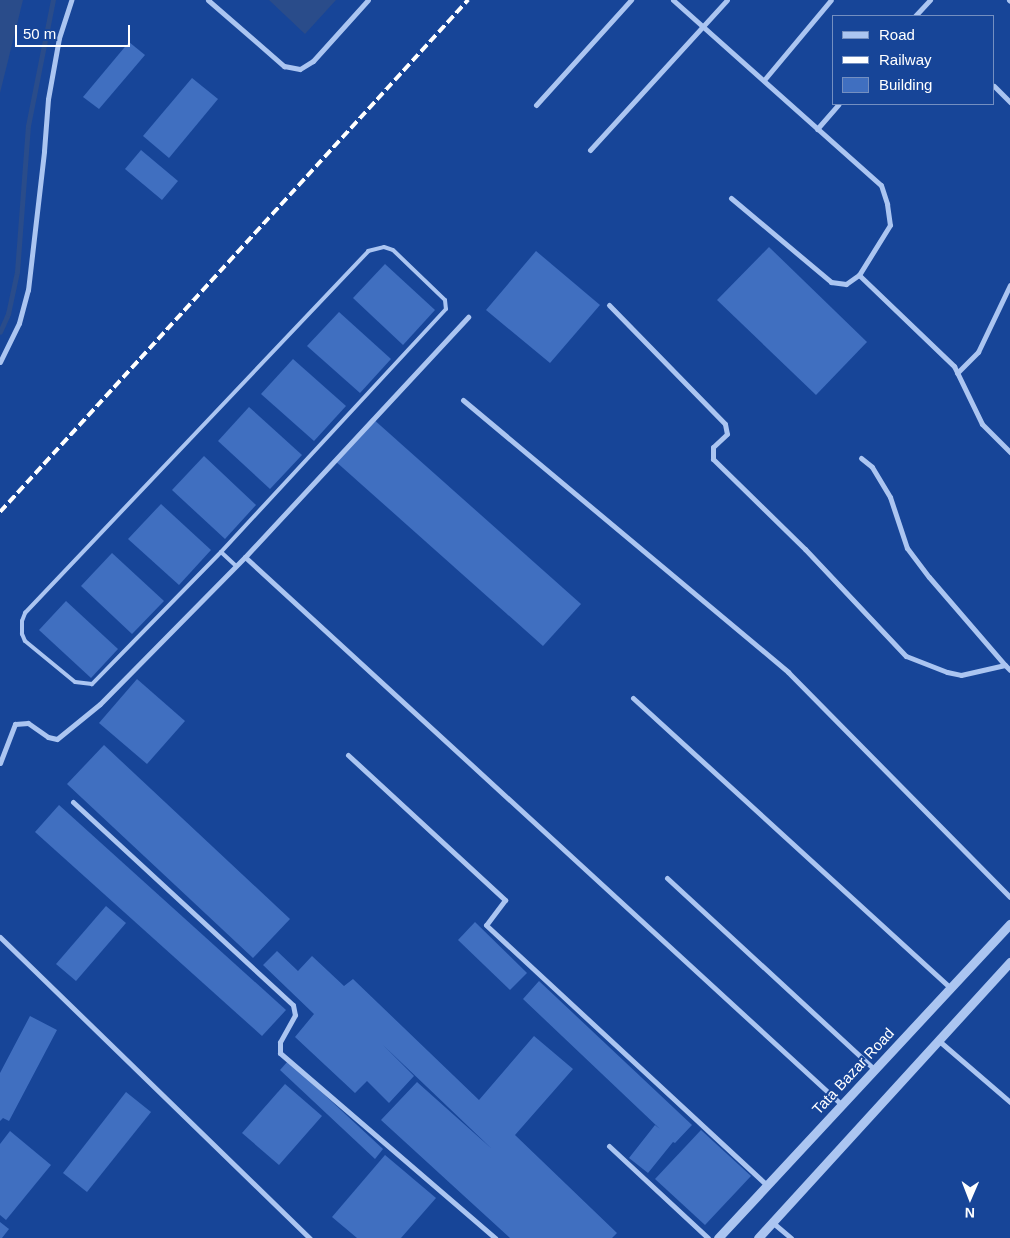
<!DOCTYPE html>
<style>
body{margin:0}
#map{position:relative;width:1010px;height:1238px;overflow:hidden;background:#174598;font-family:Helvetica,sans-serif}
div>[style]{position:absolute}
.water>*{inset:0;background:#2a4c8a}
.stream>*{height:4.5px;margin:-2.25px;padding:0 2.25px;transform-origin:2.25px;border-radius:2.25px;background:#2a4c8a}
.building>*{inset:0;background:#406fc0}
.service>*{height:4px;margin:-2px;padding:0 2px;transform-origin:2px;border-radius:2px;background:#abc5f1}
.minor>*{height:5px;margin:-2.5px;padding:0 2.5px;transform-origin:2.5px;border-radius:2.5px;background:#abc5f1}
.tertiary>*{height:9px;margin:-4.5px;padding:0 4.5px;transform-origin:4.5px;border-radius:4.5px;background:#abc5f1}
.rail>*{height:4px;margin-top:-2px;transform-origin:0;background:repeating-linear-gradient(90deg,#fff 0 9px,transparent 0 13px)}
span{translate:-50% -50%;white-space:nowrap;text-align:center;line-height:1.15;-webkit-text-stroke:4px #174598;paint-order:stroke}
.street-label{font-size:15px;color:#fff}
.legend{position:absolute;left:832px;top:15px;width:162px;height:90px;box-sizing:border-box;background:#174598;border:1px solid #748fc1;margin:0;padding:6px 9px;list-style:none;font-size:15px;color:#fff}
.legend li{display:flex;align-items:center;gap:10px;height:25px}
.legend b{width:25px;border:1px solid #748fc1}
.north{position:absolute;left:945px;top:1173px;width:50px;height:50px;-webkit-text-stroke:4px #174598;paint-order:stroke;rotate:181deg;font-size:14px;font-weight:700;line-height:20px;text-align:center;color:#fff}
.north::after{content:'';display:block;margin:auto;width:18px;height:22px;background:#fff;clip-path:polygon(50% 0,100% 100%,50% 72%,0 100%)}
.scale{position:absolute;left:15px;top:25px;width:115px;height:22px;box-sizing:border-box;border:2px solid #fff;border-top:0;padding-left:6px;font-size:15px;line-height:18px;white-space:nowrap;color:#fff;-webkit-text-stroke:4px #174598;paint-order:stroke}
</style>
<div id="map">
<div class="water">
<div style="clip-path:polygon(0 0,23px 0,0 93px)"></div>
<div style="clip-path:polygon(269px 0,336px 0,305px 34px)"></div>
</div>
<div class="stream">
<div style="left:0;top:332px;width:20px;rotate:-66deg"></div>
<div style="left:8px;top:314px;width:43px;rotate:-77.9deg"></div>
<div style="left:17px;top:272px;width:146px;rotate:-85.7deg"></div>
<div style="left:28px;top:126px;width:128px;rotate:-78.8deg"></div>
</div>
<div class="building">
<div style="clip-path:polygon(129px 42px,145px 55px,99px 109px,83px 97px)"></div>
<div style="clip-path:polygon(192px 78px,218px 99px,169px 158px,143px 136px)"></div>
<div style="clip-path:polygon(141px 150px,178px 181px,162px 200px,125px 169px)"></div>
<div style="clip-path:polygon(769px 247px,867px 342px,816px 395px,717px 300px)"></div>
<div style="clip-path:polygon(536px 251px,600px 305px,550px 363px,486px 310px)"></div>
<div style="clip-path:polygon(385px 264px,435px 310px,403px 345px,353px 298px)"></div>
<div style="clip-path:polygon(339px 312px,391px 359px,360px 393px,307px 346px)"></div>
<div style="clip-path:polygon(293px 359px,346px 406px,314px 441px,261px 394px)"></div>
<div style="clip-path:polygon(249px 407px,302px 455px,270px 489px,218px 441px)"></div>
<div style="clip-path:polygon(372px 418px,581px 604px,543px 646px,334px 460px)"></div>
<div style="clip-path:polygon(204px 456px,256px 505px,225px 539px,172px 490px)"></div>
<div style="clip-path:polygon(161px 504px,211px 550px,179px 585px,128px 539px)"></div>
<div style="clip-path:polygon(112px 553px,164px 601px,132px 634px,81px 586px)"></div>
<div style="clip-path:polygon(66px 601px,118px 649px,91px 678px,39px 630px)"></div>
<div style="clip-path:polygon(137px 679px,185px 721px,147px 764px,99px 723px)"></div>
<div style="clip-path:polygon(104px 745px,290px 919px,253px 958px,67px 784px)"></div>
<div style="clip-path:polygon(59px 805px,286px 1010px,262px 1036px,35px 832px)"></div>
<div style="clip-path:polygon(106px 906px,126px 923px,76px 981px,56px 964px)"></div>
<div style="clip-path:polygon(475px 922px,527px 973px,510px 990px,458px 940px)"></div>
<div style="clip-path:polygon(277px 951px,298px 971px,312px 956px,344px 986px,353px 979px,479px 1100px,534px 1036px,573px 1069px,515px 1135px,617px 1233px,612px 1238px,510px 1238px,381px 1120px,417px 1082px,492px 1149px,383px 1045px,414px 1076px,389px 1103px,367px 1081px,355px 1093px,295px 1037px,314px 1014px,263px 965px)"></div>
<div style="clip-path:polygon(539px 981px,692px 1125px,675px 1143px,673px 1142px,648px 1173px,629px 1158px,655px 1125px,660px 1129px,523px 999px)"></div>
<div style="clip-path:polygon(30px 1016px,57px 1030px,9px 1121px,3px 1118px,0 1121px,0 1073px)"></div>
<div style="clip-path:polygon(288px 1061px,383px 1149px,375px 1159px,280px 1070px)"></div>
<div style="clip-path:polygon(285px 1084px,322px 1116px,279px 1165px,242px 1133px)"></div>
<div style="clip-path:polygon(126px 1092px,151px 1112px,87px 1192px,63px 1173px)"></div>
<div style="clip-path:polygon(701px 1130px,751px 1176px,705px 1225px,655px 1179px)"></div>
<div style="clip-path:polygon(10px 1131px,51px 1165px,6px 1220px,0 1215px,0 1144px)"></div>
<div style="clip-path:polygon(385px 1155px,436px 1198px,401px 1238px,357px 1238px,332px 1217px)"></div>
<div style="clip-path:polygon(0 1222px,9px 1229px,2px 1238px,0 1238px)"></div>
</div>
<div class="service">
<div style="left:221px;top:552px;width:185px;rotate:134.3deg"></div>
<div style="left:92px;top:684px;width:17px;rotate:-173deg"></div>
<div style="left:75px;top:682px;width:65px;rotate:-140.6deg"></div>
<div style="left:25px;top:641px;width:8px;rotate:-113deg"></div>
<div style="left:22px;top:634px;width:13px;rotate:-90deg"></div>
<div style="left:22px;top:621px;width:9px;rotate:-69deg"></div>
<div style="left:25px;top:613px;width:499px;rotate:-46.5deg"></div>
<div style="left:368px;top:251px;width:16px;rotate:-14deg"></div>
<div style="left:384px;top:247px;width:9px;rotate:18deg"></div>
<div style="left:393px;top:250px;width:72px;rotate:43.9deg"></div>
<div style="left:445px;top:300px;width:9px;rotate:84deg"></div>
<div style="left:446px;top:309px;width:331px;rotate:132.8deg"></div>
<div style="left:221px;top:552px;width:21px;rotate:43deg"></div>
</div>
<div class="minor">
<div style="left:208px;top:0;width:101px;rotate:41deg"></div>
<div style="left:284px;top:66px;width:16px;rotate:11deg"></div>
<div style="left:300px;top:69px;width:15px;rotate:-32deg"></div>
<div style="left:313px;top:61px;width:82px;rotate:-48deg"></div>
<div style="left:673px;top:0;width:278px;rotate:41.7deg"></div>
<div style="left:881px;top:185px;width:20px;rotate:72deg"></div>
<div style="left:887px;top:204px;width:21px;rotate:82deg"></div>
<div style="left:890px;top:225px;width:59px;rotate:121.8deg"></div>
<div style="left:1009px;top:0;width:1px;rotate:45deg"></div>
<div style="left:915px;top:16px;width:22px;rotate:-47deg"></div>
<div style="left:764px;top:80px;width:104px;rotate:-50.1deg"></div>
<div style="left:994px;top:86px;width:23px;rotate:45deg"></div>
<div style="left:536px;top:105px;width:142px;rotate:-47.9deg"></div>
<div style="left:817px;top:129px;width:33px;rotate:-49deg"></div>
<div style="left:590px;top:150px;width:203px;rotate:-47.6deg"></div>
<div style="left:731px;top:198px;width:131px;rotate:40deg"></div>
<div style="left:831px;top:282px;width:15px;rotate:8deg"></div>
<div style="left:846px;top:284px;width:16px;rotate:-35deg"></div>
<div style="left:859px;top:275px;width:132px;rotate:43.8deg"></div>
<div style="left:954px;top:366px;width:64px;rotate:64.2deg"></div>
<div style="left:982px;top:424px;width:40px;rotate:45deg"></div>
<div style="left:609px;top:305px;width:166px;rotate:45.7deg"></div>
<div style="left:725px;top:424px;width:10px;rotate:79deg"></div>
<div style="left:727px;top:434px;width:19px;rotate:137deg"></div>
<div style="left:713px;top:447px;width:12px;rotate:90deg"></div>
<div style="left:713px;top:459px;width:129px;rotate:44.4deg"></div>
<div style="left:805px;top:549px;width:147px;rotate:46.7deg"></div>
<div style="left:906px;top:656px;width:44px;rotate:21.3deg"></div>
<div style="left:947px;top:672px;width:14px;rotate:12deg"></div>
<div style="left:961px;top:675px;width:45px;rotate:-12.8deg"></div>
<div style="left:1005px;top:665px;width:7px;rotate:45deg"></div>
<div style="left:0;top:362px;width:43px;rotate:-64deg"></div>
<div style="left:19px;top:323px;width:34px;rotate:-75deg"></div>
<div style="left:28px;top:290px;width:140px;rotate:-83.4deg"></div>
<div style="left:44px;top:151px;width:52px;rotate:-85.6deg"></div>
<div style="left:48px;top:99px;width:62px;rotate:-79.8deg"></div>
<div style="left:59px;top:38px;width:40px;rotate:-72deg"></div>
<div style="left:957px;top:373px;width:30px;rotate:-45deg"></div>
<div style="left:978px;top:352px;width:74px;rotate:-64.5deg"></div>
<div style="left:463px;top:400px;width:424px;rotate:39.9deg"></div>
<div style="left:788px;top:672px;width:316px;rotate:45.4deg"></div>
<div style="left:861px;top:458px;width:14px;rotate:39deg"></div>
<div style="left:872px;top:467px;width:35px;rotate:59deg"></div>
<div style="left:890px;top:497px;width:54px;rotate:71.6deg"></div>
<div style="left:907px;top:548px;width:36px;rotate:53deg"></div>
<div style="left:929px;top:577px;width:116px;rotate:49.2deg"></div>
<div style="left:245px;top:557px;width:810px;rotate:42.55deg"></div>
<div style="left:633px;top:698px;width:428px;rotate:42.4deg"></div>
<div style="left:348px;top:755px;width:214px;rotate:42.7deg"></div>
<div style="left:505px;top:900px;width:31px;rotate:127deg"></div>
<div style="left:486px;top:925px;width:381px;rotate:42.8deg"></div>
<div style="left:0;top:763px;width:42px;rotate:-69deg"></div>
<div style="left:15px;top:724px;width:13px;rotate:-4deg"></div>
<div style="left:28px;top:723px;width:24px;rotate:35deg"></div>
<div style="left:48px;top:737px;width:9px;rotate:13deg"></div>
<div style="left:57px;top:739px;width:55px;rotate:-39.1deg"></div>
<div style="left:100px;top:704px;width:206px;rotate:-45.4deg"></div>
<div style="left:245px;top:557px;width:328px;rotate:-47.1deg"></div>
<div style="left:73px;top:802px;width:299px;rotate:42.7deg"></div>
<div style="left:293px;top:1005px;width:10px;rotate:79deg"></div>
<div style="left:295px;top:1015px;width:31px;rotate:119deg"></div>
<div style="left:280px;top:1042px;width:11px;rotate:90deg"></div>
<div style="left:280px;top:1053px;width:284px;rotate:40.7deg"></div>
<div style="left:667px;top:878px;width:282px;rotate:42.7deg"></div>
<div style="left:0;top:937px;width:432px;rotate:44.2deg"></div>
<div style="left:938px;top:1040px;width:95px;rotate:40.7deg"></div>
<div style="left:609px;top:1146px;width:135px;rotate:42.9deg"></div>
<div style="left:772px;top:1222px;width:25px;rotate:40deg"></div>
</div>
<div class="tertiary">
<div style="left:718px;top:1238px;width:429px;rotate:-47.1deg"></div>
<div style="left:758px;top:1238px;width:374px;rotate:-47.6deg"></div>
</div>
<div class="rail">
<div style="left:0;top:512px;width:694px;rotate:-47.57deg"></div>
</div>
<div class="street-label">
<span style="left:853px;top:1071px;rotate:-47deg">Tata Bazar Road</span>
</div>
<ul class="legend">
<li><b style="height:6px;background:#abc5f1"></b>Road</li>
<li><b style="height:6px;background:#fff"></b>Railway</li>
<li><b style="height:14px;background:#406fc0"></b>Building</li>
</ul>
<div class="north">N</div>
<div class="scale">50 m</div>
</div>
